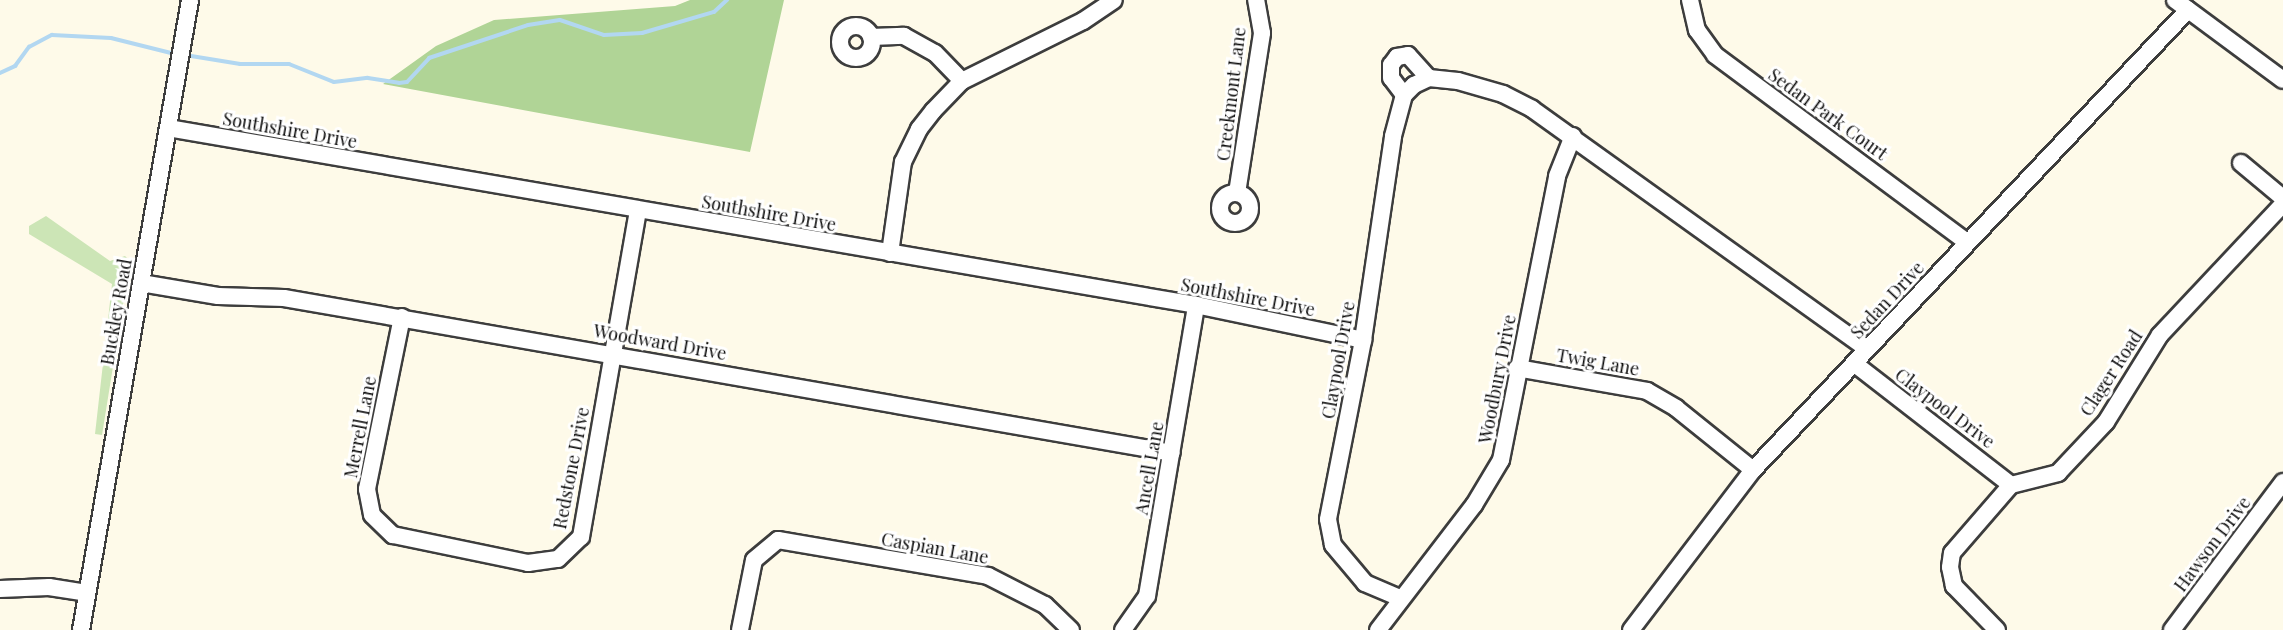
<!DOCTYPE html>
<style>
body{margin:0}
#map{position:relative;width:2283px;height:630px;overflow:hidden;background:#fefae9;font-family:"Playfair Display",serif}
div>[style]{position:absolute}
.green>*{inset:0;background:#cce5b6}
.forest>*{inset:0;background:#b0d496}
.stream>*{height:4px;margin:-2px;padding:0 2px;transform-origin:2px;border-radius:2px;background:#b2d7f1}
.roads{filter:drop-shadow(2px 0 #3d3d3d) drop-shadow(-2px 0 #3d3d3d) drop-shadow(0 2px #3d3d3d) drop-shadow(0 -2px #3d3d3d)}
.minor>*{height:16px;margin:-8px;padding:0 8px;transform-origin:8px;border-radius:8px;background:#fff}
.minor>.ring{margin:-8px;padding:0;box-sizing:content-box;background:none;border:16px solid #fff;border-radius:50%}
span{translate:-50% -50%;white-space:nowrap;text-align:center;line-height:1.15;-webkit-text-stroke:6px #fff;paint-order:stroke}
.street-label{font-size:18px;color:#0a0a0a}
</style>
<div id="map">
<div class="green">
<div style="clip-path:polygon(46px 216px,110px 261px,125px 256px,130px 261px,102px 435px,95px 434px,112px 284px,29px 234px,29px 226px)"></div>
</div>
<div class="forest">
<div style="clip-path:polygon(690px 0,784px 0,750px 152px,383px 84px,436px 46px,494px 20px,675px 6px)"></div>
</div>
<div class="stream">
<div style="left:185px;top:55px;width:56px;rotate:9.3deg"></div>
<div style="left:240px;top:64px;width:49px"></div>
<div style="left:289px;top:64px;width:48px;rotate:21.8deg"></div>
<div style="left:334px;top:82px;width:34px;rotate:-7deg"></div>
<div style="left:368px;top:78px;width:31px;rotate:9deg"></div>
<div style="left:399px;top:83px;width:8px;rotate:-7deg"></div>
<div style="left:407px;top:82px;width:33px;rotate:-47deg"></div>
<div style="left:429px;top:58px;width:104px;rotate:-18.4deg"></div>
<div style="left:528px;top:25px;width:32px;rotate:-9deg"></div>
<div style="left:560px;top:20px;width:46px;rotate:18.8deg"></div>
<div style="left:604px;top:35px;width:38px;rotate:-3deg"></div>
<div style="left:642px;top:33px;width:75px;rotate:-16.3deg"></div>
<div style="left:714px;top:12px;width:18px;rotate:-43deg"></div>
<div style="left:0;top:73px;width:17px;rotate:-25deg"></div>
<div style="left:15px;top:66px;width:24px;rotate:-54deg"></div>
<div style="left:29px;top:47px;width:26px;rotate:-28deg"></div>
<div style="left:52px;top:35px;width:59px;rotate:2.9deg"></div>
<div style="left:111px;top:38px;width:66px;rotate:14deg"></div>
</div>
<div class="roads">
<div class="minor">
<div style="left:1690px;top:0;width:31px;rotate:77deg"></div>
<div style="left:1697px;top:30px;width:31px;rotate:54deg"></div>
<div style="left:1715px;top:55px;width:314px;rotate:36.6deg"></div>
<div style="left:2175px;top:0;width:134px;rotate:36.5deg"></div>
<div class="ring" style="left:840px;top:26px;width:16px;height:16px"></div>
<div style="left:871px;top:37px;width:33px;rotate:-2deg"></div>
<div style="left:904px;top:36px;width:35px;rotate:29deg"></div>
<div style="left:935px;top:53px;width:39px;rotate:46deg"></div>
<div style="left:1404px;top:95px;width:21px;rotate:-127deg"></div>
<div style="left:1391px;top:78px;width:13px;rotate:-90deg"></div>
<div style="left:1391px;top:65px;width:10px;rotate:-53deg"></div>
<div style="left:1397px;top:57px;width:11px;rotate:-10deg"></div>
<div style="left:1408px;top:55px;width:31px;rotate:48deg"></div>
<div style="left:168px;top:128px;width:1043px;rotate:9.77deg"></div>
<div style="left:1196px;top:305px;width:171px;rotate:11.8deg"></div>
<div style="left:2241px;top:163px;width:55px;rotate:39.8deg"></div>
<div class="ring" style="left:1220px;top:193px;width:14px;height:14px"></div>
<div style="left:1237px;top:193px;width:162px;rotate:-81.1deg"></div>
<div style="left:1262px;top:33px;width:34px;rotate:-100deg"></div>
<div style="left:890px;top:253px;width:92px;rotate:-81.9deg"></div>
<div style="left:903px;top:162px;width:37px;rotate:-64deg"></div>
<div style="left:919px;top:129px;width:23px;rotate:-52deg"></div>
<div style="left:933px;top:111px;width:42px;rotate:-46deg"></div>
<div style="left:962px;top:81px;width:135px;rotate:-26.4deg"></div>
<div style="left:1083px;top:21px;width:37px;rotate:-34deg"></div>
<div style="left:141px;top:283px;width:78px;rotate:9.6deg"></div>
<div style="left:218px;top:296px;width:66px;rotate:1.7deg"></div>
<div style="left:284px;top:298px;width:901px;rotate:9.9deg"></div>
<div style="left:402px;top:317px;width:176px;rotate:101.5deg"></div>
<div style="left:367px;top:489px;width:26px;rotate:79deg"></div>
<div style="left:372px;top:515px;width:29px;rotate:44deg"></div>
<div style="left:393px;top:535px;width:138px;rotate:11.7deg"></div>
<div style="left:528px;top:563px;width:30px;rotate:-8deg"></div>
<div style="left:558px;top:559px;width:32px;rotate:-44deg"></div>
<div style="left:581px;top:537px;width:332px;rotate:-80.1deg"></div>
<div style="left:1855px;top:364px;width:197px;rotate:37.8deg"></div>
<div style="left:1517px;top:368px;width:132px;rotate:10deg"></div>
<div style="left:1647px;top:391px;width:34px;rotate:30deg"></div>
<div style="left:1676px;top:408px;width:99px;rotate:38.8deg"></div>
<div style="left:0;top:589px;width:49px;rotate:-2.3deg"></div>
<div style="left:49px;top:587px;width:38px;rotate:9deg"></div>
<div style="left:1400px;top:598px;width:38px;rotate:-157deg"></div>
<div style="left:1365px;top:583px;width:50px;rotate:-130.1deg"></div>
<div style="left:1333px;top:545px;width:26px;rotate:-101deg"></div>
<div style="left:1328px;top:519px;width:182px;rotate:-78.9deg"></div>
<div style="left:1363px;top:340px;width:206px;rotate:-81.6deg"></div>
<div style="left:1393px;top:136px;width:42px;rotate:-75deg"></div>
<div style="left:1404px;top:95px;width:14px;rotate:-45deg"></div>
<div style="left:1414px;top:85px;width:17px;rotate:-25deg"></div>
<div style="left:1429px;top:78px;width:29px;rotate:6deg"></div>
<div style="left:1458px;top:81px;width:47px;rotate:16.1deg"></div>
<div style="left:1503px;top:94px;width:33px;rotate:27deg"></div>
<div style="left:1532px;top:109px;width:412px;rotate:35.6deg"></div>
<div style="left:81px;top:630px;width:639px;rotate:-80.18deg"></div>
<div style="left:740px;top:630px;width:71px;rotate:-78.7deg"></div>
<div style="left:754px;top:560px;width:31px;rotate:-40deg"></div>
<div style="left:778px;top:540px;width:213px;rotate:9.7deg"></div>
<div style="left:988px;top:576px;width:64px;rotate:27deg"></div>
<div style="left:1045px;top:605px;width:36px;rotate:44deg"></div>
<div style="left:1123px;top:630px;width:42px;rotate:-54.8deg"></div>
<div style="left:1147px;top:596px;width:295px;rotate:-80.4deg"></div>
<div style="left:1378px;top:630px;width:158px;rotate:-52.5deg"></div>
<div style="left:1474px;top:505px;width:52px;rotate:-59deg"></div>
<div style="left:1501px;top:460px;width:289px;rotate:-78.8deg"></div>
<div style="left:1557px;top:176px;width:43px;rotate:-68.2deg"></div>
<div style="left:1631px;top:630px;width:201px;rotate:-52.7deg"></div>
<div style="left:1753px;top:470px;width:633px;rotate:-46.6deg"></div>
<div style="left:1997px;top:630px;width:62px;rotate:-134.3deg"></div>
<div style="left:1954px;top:586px;width:19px;rotate:-102deg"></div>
<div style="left:1950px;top:567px;width:14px;rotate:-82deg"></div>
<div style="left:1952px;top:553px;width:90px;rotate:-49.1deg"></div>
<div style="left:2011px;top:485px;width:49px;rotate:-14.3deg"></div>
<div style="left:2058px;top:473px;width:70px;rotate:-46.7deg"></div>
<div style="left:2106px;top:422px;width:102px;rotate:-58.2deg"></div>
<div style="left:2160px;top:335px;width:180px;rotate:-46.8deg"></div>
<div style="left:2172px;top:630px;width:185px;rotate:-53.1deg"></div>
</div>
</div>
<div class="street-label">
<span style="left:1231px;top:94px;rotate:-83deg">Creekmont Lane</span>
<span style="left:1828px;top:114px;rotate:36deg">Sedan Park Court</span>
<span style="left:290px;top:130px;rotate:10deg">Southshire Drive</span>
<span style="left:769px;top:213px;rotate:10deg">Southshire Drive</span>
<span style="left:1248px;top:297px;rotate:11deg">Southshire Drive</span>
<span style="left:1887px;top:300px;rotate:-47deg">Sedan Drive</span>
<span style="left:116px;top:312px;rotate:-80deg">Buckley Road</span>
<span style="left:660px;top:342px;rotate:10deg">Woodward Drive</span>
<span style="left:1338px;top:360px;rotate:-80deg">Claypool Drive</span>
<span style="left:1598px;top:362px;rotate:10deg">Twig Lane</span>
<span style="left:2111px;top:373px;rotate:-57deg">Clager Road</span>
<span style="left:1497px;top:379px;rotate:-79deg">Woodbury Drive</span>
<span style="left:1945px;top:408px;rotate:37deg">Claypool Drive</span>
<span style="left:360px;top:427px;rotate:-79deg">Merrell Lane</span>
<span style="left:571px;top:468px;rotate:-79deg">Redstone Drive</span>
<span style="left:1149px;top:468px;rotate:-80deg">Ancell Lane</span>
<span style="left:2212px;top:544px;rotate:-53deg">Hawson Drive</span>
<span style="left:935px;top:548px;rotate:10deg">Caspian Lane</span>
</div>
</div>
